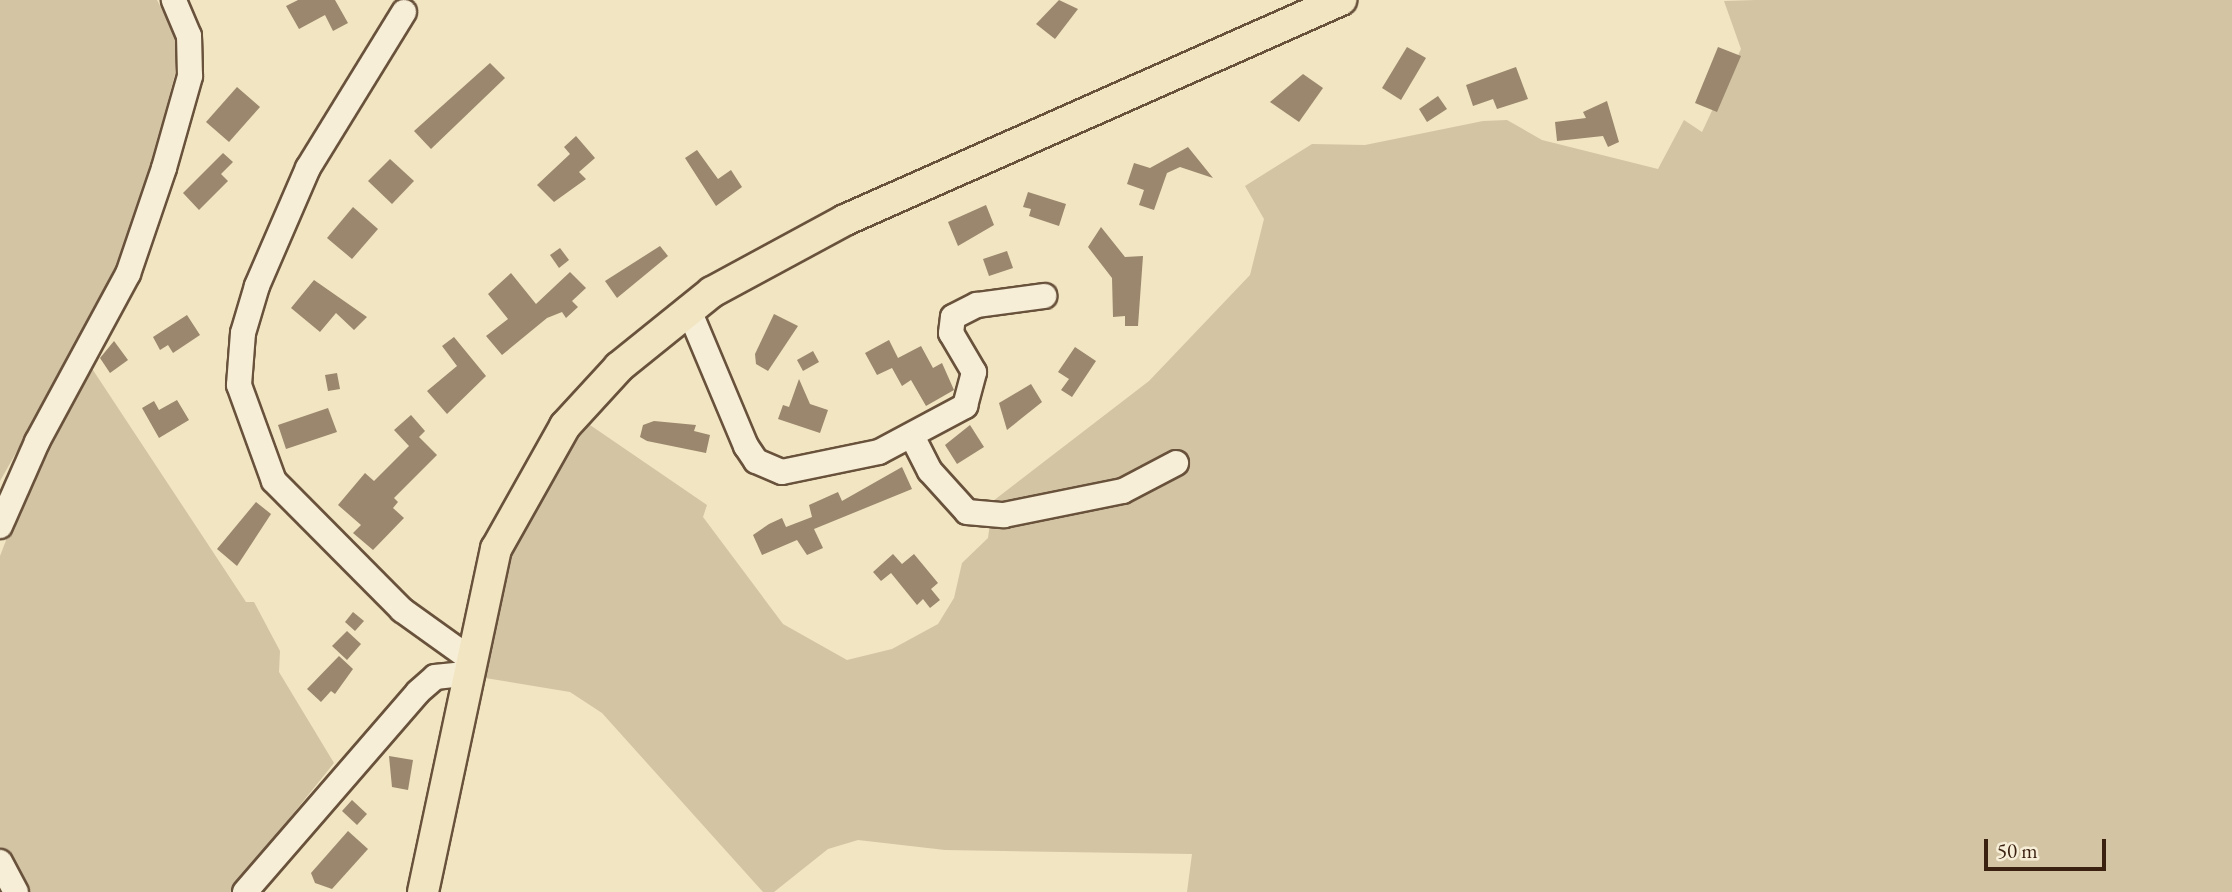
<!DOCTYPE html>
<style>
body{margin:0}
#map{position:relative;width:2232px;height:892px;overflow:hidden;background:#f2e5c2;font-family:"EB Garamond",serif}
div>[style]{position:absolute}
.green>*{inset:0;background:#d3c4a4}
.building>*{inset:0;background:#9a876d}
.roads{filter:drop-shadow(2px 0 #69523c) drop-shadow(-2px 0 #69523c) drop-shadow(0 2px #69523c) drop-shadow(0 -2px #69523c)}
.minor>*{height:24px;margin:-12px;padding:0 12px;transform-origin:12px;border-radius:12px;background:#f7eed7}
.major>*{height:30px;margin:-15px;padding:0 15px;transform-origin:15px;border-radius:15px;background:#f2e5c2}
span{translate:-50% -50%;white-space:nowrap;text-align:center;line-height:1.15;-webkit-text-stroke:5px #f7eed7;paint-order:stroke}
.scale{position:absolute;left:1984px;top:839px;width:122px;height:32px;box-sizing:border-box;border:4px solid #3b2110;border-top:0;padding-left:9px;font-size:21px;line-height:24px;white-space:nowrap;color:#3b2110;-webkit-text-stroke:5px #f7eed7;paint-order:stroke}
</style>
<div id="map">
<div class="green">
<div style="clip-path:polygon(0 0,157px 0,176px 37px,175px 74px,140px 208px,108px 291px,0 481px)"></div>
<div style="clip-path:polygon(1756px 0,2232px 0,2232px 892px,1187px 892px,1192px 854px,945px 850px,858px 840px,828px 849px,774px 892px,763px 892px,602px 713px,570px 692px,479px 677px,506px 565px,555px 465px,590px 425px,707px 505px,703px 517px,783px 624px,847px 660px,892px 649px,938px 624px,954px 598px,962px 563px,988px 538px,993px 501px,1149px 381px,1250px 275px,1264px 219px,1245px 186px,1312px 144px,1365px 145px,1483px 121px,1507px 120px,1542px 140px,1658px 169px,1684px 120px,1702px 132px,1741px 49px,1724px 1px)"></div>
<div style="clip-path:polygon(89px 364px,246px 602px,254px 602px,280px 651px,279px 672px,334px 763px,230px 892px,27px 892px,0 847px,0 556px,36px 463px)"></div>
</div>
<div class="building">
<div style="clip-path:polygon(298px 0,335px 0,348px 23px,333px 31px,325px 15px,299px 29px,286px 6px)"></div>
<div style="clip-path:polygon(1059px 0,1078px 9px,1055px 39px,1036px 24px)"></div>
<div style="clip-path:polygon(1407px 47px,1426px 58px,1401px 100px,1382px 88px)"></div>
<div style="clip-path:polygon(1718px 47px,1741px 56px,1717px 112px,1695px 103px)"></div>
<div style="clip-path:polygon(490px 63px,505px 78px,431px 149px,414px 131px)"></div>
<div style="clip-path:polygon(1516px 67px,1528px 99px,1497px 109px,1493px 99px,1473px 106px,1466px 85px)"></div>
<div style="clip-path:polygon(1303px 74px,1323px 88px,1299px 122px,1270px 102px)"></div>
<div style="clip-path:polygon(237px 87px,260px 107px,229px 142px,206px 122px)"></div>
<div style="clip-path:polygon(1438px 96px,1447px 109px,1427px 122px,1419px 109px)"></div>
<div style="clip-path:polygon(1607px 101px,1619px 142px,1608px 147px,1603px 136px,1557px 141px,1555px 122px,1586px 118px,1583px 112px)"></div>
<div style="clip-path:polygon(576px 136px,595px 158px,579px 172px,586px 179px,554px 202px,537px 185px,570px 154px,564px 147px)"></div>
<div style="clip-path:polygon(1188px 147px,1213px 178px,1180px 167px,1167px 173px,1154px 210px,1139px 205px,1144px 190px,1127px 184px,1134px 163px,1150px 168px)"></div>
<div style="clip-path:polygon(697px 150px,718px 179px,731px 170px,742px 187px,716px 206px,685px 158px)"></div>
<div style="clip-path:polygon(223px 153px,233px 162px,221px 174px,228px 181px,199px 210px,183px 193px)"></div>
<div style="clip-path:polygon(390px 159px,414px 181px,392px 204px,368px 181px)"></div>
<div style="clip-path:polygon(1028px 192px,1066px 204px,1059px 226px,1029px 216px,1031px 209px,1023px 207px)"></div>
<div style="clip-path:polygon(986px 205px,994px 225px,958px 246px,948px 222px)"></div>
<div style="clip-path:polygon(353px 207px,378px 229px,352px 259px,327px 238px)"></div>
<div style="clip-path:polygon(1101px 227px,1125px 257px,1143px 256px,1138px 326px,1125px 326px,1125px 316px,1113px 317px,1112px 278px,1088px 247px)"></div>
<div style="clip-path:polygon(660px 246px,668px 256px,617px 298px,605px 281px)"></div>
<div style="clip-path:polygon(560px 248px,569px 260px,559px 268px,550px 255px)"></div>
<div style="clip-path:polygon(1007px 251px,1013px 268px,989px 276px,983px 259px)"></div>
<div style="clip-path:polygon(570px 272px,586px 288px,572px 301px,578px 307px,566px 318px,562px 312px,547px 318px,502px 355px,486px 336px,508px 319px,488px 294px,511px 273px,536px 304px)"></div>
<div style="clip-path:polygon(314px 280px,367px 317px,354px 330px,336px 313px,320px 332px,291px 308px)"></div>
<div style="clip-path:polygon(774px 314px,798px 326px,768px 371px,756px 364px,755px 354px)"></div>
<div style="clip-path:polygon(187px 315px,200px 335px,173px 353px,168px 345px,160px 350px,153px 337px)"></div>
<div style="clip-path:polygon(454px 337px,486px 376px,447px 414px,427px 391px,457px 366px,442px 346px)"></div>
<div style="clip-path:polygon(889px 340px,898px 358px,921px 346px,933px 368px,942px 363px,954px 390px,926px 406px,911px 380px,902px 386px,892px 368px,877px 375px,865px 353px)"></div>
<div style="clip-path:polygon(114px 341px,128px 360px,110px 373px,100px 358px)"></div>
<div style="clip-path:polygon(1075px 347px,1096px 361px,1072px 397px,1061px 390px,1069px 379px,1058px 372px)"></div>
<div style="clip-path:polygon(813px 351px,819px 362px,803px 371px,797px 360px)"></div>
<div style="clip-path:polygon(337px 373px,340px 389px,328px 391px,325px 375px)"></div>
<div style="clip-path:polygon(799px 379px,810px 404px,828px 410px,820px 433px,778px 419px,783px 405px,789px 407px)"></div>
<div style="clip-path:polygon(1031px 384px,1042px 402px,1007px 430px,999px 403px)"></div>
<div style="clip-path:polygon(177px 400px,189px 420px,159px 438px,142px 408px,154px 401px,159px 410px)"></div>
<div style="clip-path:polygon(328px 408px,337px 432px,286px 449px,278px 425px)"></div>
<div style="clip-path:polygon(411px 415px,425px 431px,419px 437px,437px 455px,394px 498px,398px 502px,393px 508px,404px 518px,373px 550px,353px 533px,361px 525px,338px 505px,365px 473px,374px 481px,409px 446px,394px 430px)"></div>
<div style="clip-path:polygon(654px 421px,696px 425px,694px 431px,710px 435px,706px 453px,647px 441px,640px 437px,643px 425px)"></div>
<div style="clip-path:polygon(970px 425px,984px 447px,957px 464px,945px 445px)"></div>
<div style="clip-path:polygon(902px 467px,912px 489px,814px 529px,823px 548px,807px 555px,797px 540px,762px 555px,753px 535px,769px 524px,782px 518px,786px 527px,812px 517px,809px 505px,838px 492px,842px 501px)"></div>
<div style="clip-path:polygon(256px 502px,271px 514px,237px 566px,217px 549px)"></div>
<div style="clip-path:polygon(893px 554px,902px 564px,914px 554px,938px 583px,931px 589px,940px 600px,930px 608px,923px 599px,917px 605px,891px 573px,881px 581px,873px 572px)"></div>
<div style="clip-path:polygon(353px 612px,364px 621px,355px 631px,345px 622px)"></div>
<div style="clip-path:polygon(347px 631px,361px 644px,347px 660px,332px 646px)"></div>
<div style="clip-path:polygon(339px 656px,353px 669px,335px 694px,331px 691px,321px 702px,307px 689px)"></div>
<div style="clip-path:polygon(389px 756px,413px 760px,408px 790px,392px 787px)"></div>
<div style="clip-path:polygon(352px 800px,367px 814px,357px 825px,342px 811px)"></div>
<div style="clip-path:polygon(348px 831px,368px 849px,332px 889px,315px 883px,311px 873px)"></div>
</div>
<div class="roads">
<div class="minor">
<div style="left:404px;top:12px;width:183px;rotate:121.6deg"></div>
<div style="left:308px;top:168px;width:129px;rotate:113.4deg"></div>
<div style="left:257px;top:286px;width:49px;rotate:106.6deg"></div>
<div style="left:243px;top:333px;width:52px;rotate:94.4deg"></div>
<div style="left:239px;top:385px;width:102px;rotate:70deg"></div>
<div style="left:274px;top:481px;width:182px;rotate:45.2deg"></div>
<div style="left:402px;top:610px;width:82px;rotate:35.6deg"></div>
<div style="left:688px;top:308px;width:150px;rotate:67.2deg"></div>
<div style="left:746px;top:446px;width:18px;rotate:56deg"></div>
<div style="left:756px;top:461px;width:28px;rotate:23deg"></div>
<div style="left:782px;top:472px;width:99px;rotate:-11.7deg"></div>
<div style="left:879px;top:452px;width:98px;rotate:-28.1deg"></div>
<div style="left:965px;top:406px;width:35px;rotate:-75deg"></div>
<div style="left:974px;top:372px;width:45px;rotate:-120.5deg"></div>
<div style="left:951px;top:333px;width:16px;rotate:-83deg"></div>
<div style="left:953px;top:317px;width:27px;rotate:-27deg"></div>
<div style="left:977px;top:305px;width:68px;rotate:-7.7deg"></div>
<div style="left:912px;top:436px;width:39px;rotate:63deg"></div>
<div style="left:930px;top:471px;width:55px;rotate:47.9deg"></div>
<div style="left:967px;top:512px;width:37px;rotate:5deg"></div>
<div style="left:1004px;top:515px;width:121px;rotate:-11.4deg"></div>
<div style="left:1123px;top:491px;width:60px;rotate:-27.8deg"></div>
<div style="left:0;top:526px;width:92px;rotate:-66.2deg"></div>
<div style="left:37px;top:442px;width:191px;rotate:-61.6deg"></div>
<div style="left:128px;top:274px;width:112px;rotate:-71.2deg"></div>
<div style="left:164px;top:168px;width:96px;rotate:-74.2deg"></div>
<div style="left:190px;top:76px;width:40px;rotate:-91.4deg"></div>
<div style="left:189px;top:36px;width:39px;rotate:-113deg"></div>
<div style="left:0;top:862px;width:34px;rotate:62deg"></div>
<div style="left:245px;top:892px;width:264px;rotate:-49.1deg"></div>
<div style="left:418px;top:692px;width:23px;rotate:-41deg"></div>
<div style="left:435px;top:677px;width:30px;rotate:-6deg"></div>
</div>
<div class="major">
<div style="left:423px;top:892px;width:351px;rotate:-78deg"></div>
<div style="left:496px;top:549px;width:141px;rotate:-60.7deg"></div>
<div style="left:565px;top:426px;width:80px;rotate:-47.5deg"></div>
<div style="left:619px;top:367px;width:119px;rotate:-38.9deg"></div>
<div style="left:712px;top:292px;width:151px;rotate:-28.4deg"></div>
<div style="left:845px;top:220px;width:543px;rotate:-23.92deg"></div>
</div>
</div>
<div class="scale">50 m</div>
</div>
